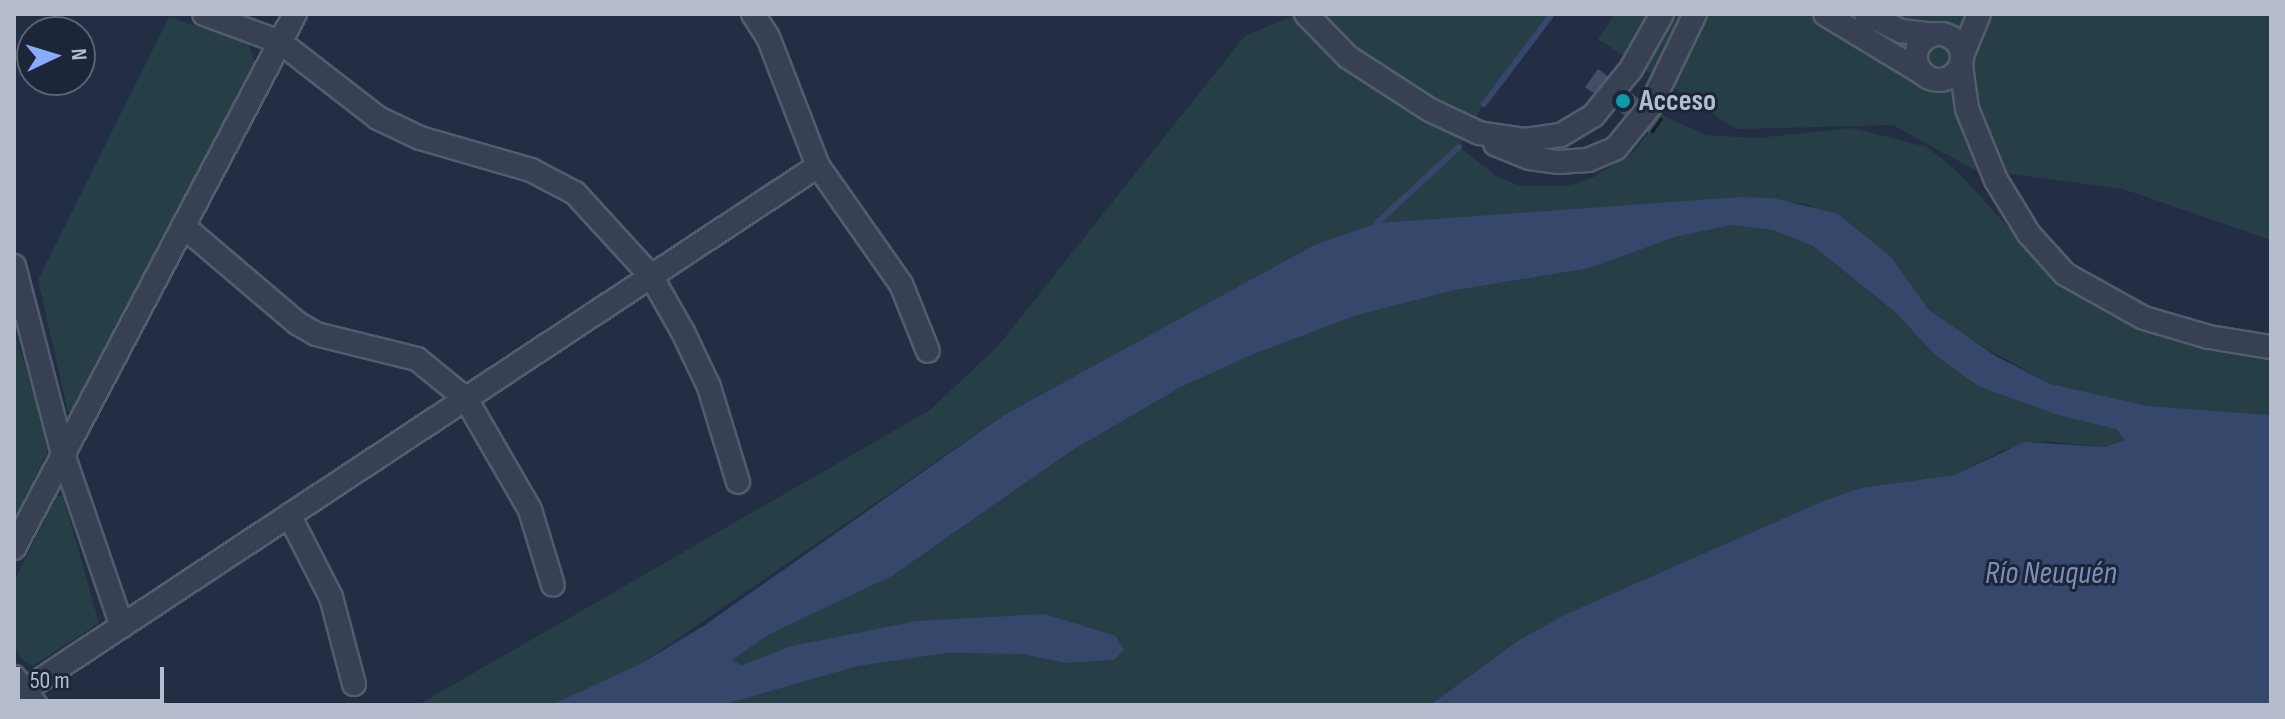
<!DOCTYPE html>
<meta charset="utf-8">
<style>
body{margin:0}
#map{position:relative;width:2285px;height:719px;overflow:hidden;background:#232e44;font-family:"Sofia Sans Condensed",sans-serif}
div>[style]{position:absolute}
.green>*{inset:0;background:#263e45}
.water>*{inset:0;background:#36476c}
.shadow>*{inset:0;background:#0007}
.stream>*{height:6px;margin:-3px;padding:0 3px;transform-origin:3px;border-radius:3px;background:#36476c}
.building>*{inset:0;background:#424d66}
.roads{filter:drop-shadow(2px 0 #535c6d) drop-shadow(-2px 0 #535c6d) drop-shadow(0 2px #535c6d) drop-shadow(0 -2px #535c6d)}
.minor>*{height:22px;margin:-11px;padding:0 11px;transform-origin:11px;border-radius:11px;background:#384153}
.minor>.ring{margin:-11px;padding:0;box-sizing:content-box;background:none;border:22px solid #384153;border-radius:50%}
.dots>*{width:22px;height:22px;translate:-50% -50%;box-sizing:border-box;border:4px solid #1d2639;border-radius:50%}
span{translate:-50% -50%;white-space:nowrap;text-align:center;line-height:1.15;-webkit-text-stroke:6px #1d2639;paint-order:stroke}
.poi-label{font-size:30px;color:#b5bccd;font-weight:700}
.left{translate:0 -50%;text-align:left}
.water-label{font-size:32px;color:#7a8eb7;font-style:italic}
.frame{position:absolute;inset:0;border:16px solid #b5bccd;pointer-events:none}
.north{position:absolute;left:16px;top:16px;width:80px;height:80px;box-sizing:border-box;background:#1d2639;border:2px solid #5a6274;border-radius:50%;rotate:86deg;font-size:22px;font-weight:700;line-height:32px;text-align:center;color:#b5bccd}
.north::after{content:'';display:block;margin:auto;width:28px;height:36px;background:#8af;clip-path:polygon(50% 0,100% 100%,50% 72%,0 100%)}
.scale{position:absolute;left:16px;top:667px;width:148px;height:36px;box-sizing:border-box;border:4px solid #b5bccd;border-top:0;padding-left:10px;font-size:24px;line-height:28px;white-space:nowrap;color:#b5bccd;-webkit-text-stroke:6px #1d2639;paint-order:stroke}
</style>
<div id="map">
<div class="green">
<div style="clip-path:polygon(1297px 14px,1552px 14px,1484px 103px,1459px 147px,1496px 176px,1518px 185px,1566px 186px,1592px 178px,1635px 150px,1662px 115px,1706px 135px,1756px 138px,1852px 128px,1927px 147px,1960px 174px,2047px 270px,2083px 298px,2125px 319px,2271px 356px,2271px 415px,2148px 406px,2051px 384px,1962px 335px,1929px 310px,1891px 257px,1807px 204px,1738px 197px,1377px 223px,1314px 245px,1004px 415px,642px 663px,551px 705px,418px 705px,930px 410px,997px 347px,1245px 36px)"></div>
<div style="clip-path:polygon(1615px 14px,2271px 14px,2271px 240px,2123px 189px,1973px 169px,1893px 125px,1736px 129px,1598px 39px)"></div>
<div style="clip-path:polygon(169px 17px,248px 43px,255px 63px,76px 411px,68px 412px,38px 280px)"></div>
<div style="clip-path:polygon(1730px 225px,1773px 230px,1813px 246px,1895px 312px,1935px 355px,2116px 429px,2125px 440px,2105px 447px,2045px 441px,2003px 450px,1954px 475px,1860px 488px,1823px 501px,1566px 614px,1519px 640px,1430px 705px,722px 705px,858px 666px,948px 653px,1022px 654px,1066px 663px,1114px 660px,1124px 650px,1116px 636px,1045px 614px,872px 630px,791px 646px,742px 665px,732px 660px,770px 634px,892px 576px,1071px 451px,1181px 387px,1249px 356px,1354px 316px,1451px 291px,1590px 268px,1675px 237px)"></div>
<div style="clip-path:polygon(14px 332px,51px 445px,14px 521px)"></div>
<div style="clip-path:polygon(63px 495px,99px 623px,33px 666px,21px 659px,14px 645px,14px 581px,57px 496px)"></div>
</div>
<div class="water">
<div style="clip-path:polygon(1738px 197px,1773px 198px,1838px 214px,1891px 257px,1929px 310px,1997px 357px,2051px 384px,2148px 406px,2271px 415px,2271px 705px,1430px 705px,1519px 640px,1566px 614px,1823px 501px,1860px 488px,1954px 475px,2025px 442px,2105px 447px,2125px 440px,2116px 429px,2058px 415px,1978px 386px,1935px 355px,1895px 312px,1813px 246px,1773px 230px,1731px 225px,1675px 237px,1590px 268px,1451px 291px,1354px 316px,1249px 356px,1181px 387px,1071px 451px,892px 576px,770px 634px,732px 660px,742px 665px,791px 646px,917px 621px,1045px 614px,1116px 636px,1124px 650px,1114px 660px,1066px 663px,1022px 654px,948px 653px,858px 666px,722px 705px,551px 705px,642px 663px,705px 625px,1004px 415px,1314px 245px,1377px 223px)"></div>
</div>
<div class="shadow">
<div style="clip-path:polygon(1590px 89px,1661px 116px,1663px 119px,1653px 134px)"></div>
</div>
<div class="stream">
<div style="left:1484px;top:104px;width:113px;rotate:-52.9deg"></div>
<div style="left:1377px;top:223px;width:112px;rotate:-42.8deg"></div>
</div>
<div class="building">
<div style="clip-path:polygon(1598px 69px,1662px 115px,1649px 133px,1585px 87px)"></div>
</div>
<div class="roads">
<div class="minor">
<div style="left:204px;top:14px;width:81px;rotate:20.2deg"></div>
<div style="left:280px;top:42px;width:124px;rotate:37.8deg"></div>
<div style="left:378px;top:118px;width:47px;rotate:25.5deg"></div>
<div style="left:420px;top:138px;width:116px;rotate:16.1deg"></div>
<div style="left:531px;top:170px;width:50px;rotate:27.6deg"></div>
<div style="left:575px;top:193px;width:113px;rotate:47.5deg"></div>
<div style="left:651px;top:276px;width:64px;rotate:60.3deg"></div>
<div style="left:683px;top:332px;width:61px;rotate:64.7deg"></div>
<div style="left:709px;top:387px;width:99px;rotate:73deg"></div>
<div style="left:753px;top:14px;width:27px;rotate:57deg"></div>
<div style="left:768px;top:37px;width:138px;rotate:68.8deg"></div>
<div style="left:818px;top:166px;width:144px;rotate:54.9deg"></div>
<div style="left:901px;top:284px;width:72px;rotate:68.1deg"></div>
<div style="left:1306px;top:14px;width:60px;rotate:45.7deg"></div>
<div style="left:1348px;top:57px;width:98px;rotate:32.9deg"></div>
<div style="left:1430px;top:110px;width:54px;rotate:25.1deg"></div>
<div style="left:1479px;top:133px;width:47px;rotate:8.7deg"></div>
<div style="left:1525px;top:140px;width:36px;rotate:-8deg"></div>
<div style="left:1561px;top:135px;width:37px;rotate:-31deg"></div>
<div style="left:1593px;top:116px;width:60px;rotate:-51deg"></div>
<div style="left:1631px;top:69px;width:63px;rotate:-60.6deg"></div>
<div style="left:1825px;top:14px;width:114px;rotate:31.3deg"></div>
<div style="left:1866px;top:14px;width:39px;rotate:26deg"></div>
<div style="left:1901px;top:31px;width:31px;rotate:7deg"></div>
<div class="ring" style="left:1916px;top:34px;width:24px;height:24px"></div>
<div style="left:1962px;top:56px;width:45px;rotate:-68deg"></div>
<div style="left:1961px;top:65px;width:44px;rotate:82.2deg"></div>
<div style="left:1967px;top:109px;width:77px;rotate:67.8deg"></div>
<div style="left:1996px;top:180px;width:63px;rotate:58.6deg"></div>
<div style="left:2029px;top:234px;width:54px;rotate:48deg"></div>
<div style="left:2065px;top:274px;width:90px;rotate:29.1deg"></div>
<div style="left:2144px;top:318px;width:68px;rotate:16.3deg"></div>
<div style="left:2209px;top:337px;width:63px;rotate:9.2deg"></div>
<div style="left:1495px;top:144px;width:38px;rotate:22deg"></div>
<div style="left:1530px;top:158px;width:29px;rotate:8deg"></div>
<div style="left:1559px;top:162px;width:29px;rotate:-4deg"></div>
<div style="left:1588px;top:160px;width:30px;rotate:-23deg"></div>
<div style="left:1616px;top:148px;width:55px;rotate:-50.9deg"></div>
<div style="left:1651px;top:105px;width:101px;rotate:-64.2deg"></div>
<div style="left:183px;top:226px;width:150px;rotate:40.4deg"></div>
<div style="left:297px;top:323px;width:22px;rotate:30deg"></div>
<div style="left:316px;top:334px;width:104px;rotate:13.9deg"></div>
<div style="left:417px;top:359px;width:63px;rotate:39.2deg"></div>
<div style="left:466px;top:399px;width:128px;rotate:60deg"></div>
<div style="left:530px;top:510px;width:78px;rotate:73deg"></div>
<div style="left:14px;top:266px;width:194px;rotate:75.4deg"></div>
<div style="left:63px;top:454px;width:182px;rotate:71.1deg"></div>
<div style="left:289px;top:515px;width:92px;rotate:62.9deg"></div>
<div style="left:331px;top:597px;width:90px;rotate:75.2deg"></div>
<div style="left:14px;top:548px;width:603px;rotate:-62.25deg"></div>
<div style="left:14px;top:677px;width:36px;rotate:52deg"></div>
<div style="left:22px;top:692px;width:954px;rotate:-33.46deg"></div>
</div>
</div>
<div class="dots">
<div style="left:1623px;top:101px;background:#0f9aa8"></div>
</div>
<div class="poi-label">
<span class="left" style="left:1639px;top:101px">Acceso</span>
</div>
<div class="water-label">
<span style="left:2051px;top:574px">Río Neuquén</span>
</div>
<div class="frame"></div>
<div class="north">N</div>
<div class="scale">50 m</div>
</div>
